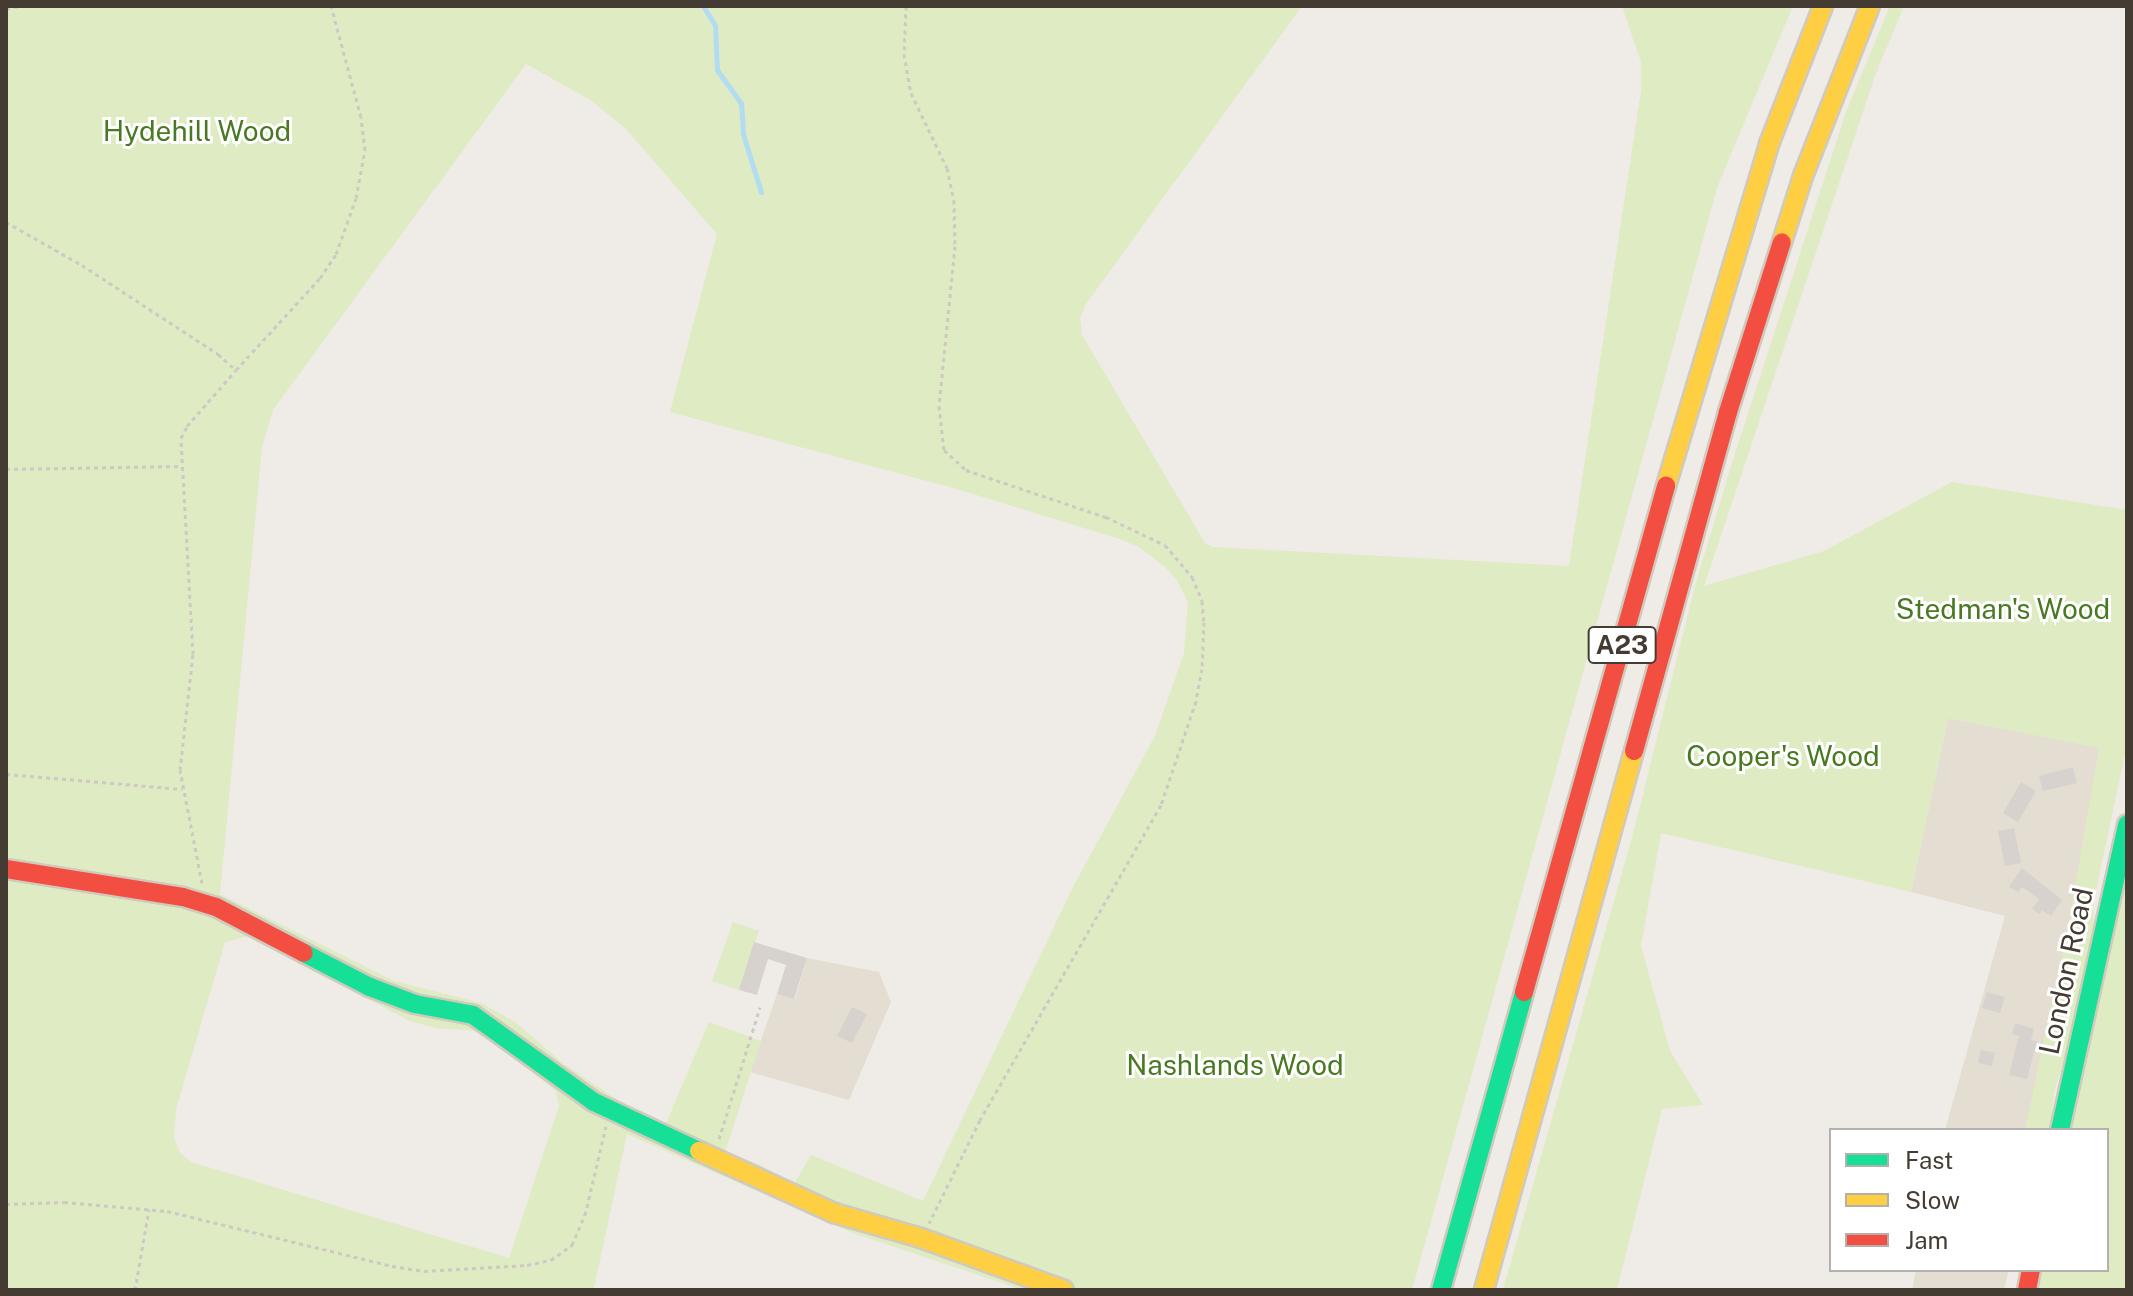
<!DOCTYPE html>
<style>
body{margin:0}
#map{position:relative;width:2133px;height:1296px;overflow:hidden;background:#efebe6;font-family:"Public Sans",sans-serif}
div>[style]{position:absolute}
.residential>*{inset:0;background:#e4ddd2}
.green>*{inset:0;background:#deebc3}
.stream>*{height:5px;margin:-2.5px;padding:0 2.5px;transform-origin:2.5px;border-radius:2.5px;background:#b2dcf1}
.building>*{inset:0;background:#d7d2cd}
.path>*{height:3px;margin-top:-1.5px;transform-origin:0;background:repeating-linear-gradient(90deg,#cdcac5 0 4px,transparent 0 8px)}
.roads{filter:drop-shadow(2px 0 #d0cabd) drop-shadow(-2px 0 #d0cabd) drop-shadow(0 2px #d0cabd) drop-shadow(0 -2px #d0cabd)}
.fast>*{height:18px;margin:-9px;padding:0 9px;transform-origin:9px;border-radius:9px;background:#16e098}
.slow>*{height:18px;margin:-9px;padding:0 9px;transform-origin:9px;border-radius:9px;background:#ffcf43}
.jam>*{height:18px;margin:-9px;padding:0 9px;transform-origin:9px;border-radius:9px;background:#f24e42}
span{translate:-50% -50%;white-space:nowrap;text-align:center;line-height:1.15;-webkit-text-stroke:6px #fff;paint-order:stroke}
.shield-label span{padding:2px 6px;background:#fff;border:2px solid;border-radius:6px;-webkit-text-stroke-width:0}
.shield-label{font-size:26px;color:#443c32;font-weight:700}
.park-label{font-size:28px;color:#497a22}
.street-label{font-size:28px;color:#443c32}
.frame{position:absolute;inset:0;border:8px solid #443c32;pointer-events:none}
.legend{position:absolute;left:1829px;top:1128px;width:280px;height:144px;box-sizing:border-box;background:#fff;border:2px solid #b4b1ad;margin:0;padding:10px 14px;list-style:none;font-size:24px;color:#443c32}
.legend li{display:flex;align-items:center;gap:16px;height:40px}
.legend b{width:40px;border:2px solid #b4b1ad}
</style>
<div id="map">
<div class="residential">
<div style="clip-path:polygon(1948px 718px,2113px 750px,2042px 1130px,1945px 1130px,2005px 916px,1911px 892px)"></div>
<div style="clip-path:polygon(807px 958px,879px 972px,891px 1002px,849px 1100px,750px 1072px,777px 994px,795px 999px)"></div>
<div style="clip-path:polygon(1916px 1270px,2009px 1270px,2004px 1290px,1912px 1290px)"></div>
</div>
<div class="green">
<div style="clip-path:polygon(evenodd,6px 6px,1302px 6px,1086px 304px,1080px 318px,1082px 335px,1205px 543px,1212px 547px,1569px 566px,1641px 91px,1641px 62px,1622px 6px,1793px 6px,1718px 185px,1412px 1290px,1023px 1290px,853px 1233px,627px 1134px,594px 1288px,599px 1290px,6px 1290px,6px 6px,526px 64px,592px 101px,626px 129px,717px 234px,670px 412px,957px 489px,1120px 539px,1139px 547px,1165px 567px,1176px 579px,1188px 602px,1184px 653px,1155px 736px,1073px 887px,923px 1201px,811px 1155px,794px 1184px,758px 1164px,725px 1152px,761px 1041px,709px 1022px,665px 1126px,631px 1109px,564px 1064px,515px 1022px,481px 1003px,394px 981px,220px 894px,262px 447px,273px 410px,526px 64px,6px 6px,248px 936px,410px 1021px,436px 1028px,480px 1031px,556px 1091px,559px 1106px,509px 1258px,191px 1162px,180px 1153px,174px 1138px,176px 1109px,225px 942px,248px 936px)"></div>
<div style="clip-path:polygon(1890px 6px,1904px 6px,1876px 73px,1704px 586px,1824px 551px,1952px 482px,2127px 510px,2127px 744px,2094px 900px,2093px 941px,2074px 1029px,2054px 1092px,2050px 1130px,2025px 1130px,2070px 916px,2099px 748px,1948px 718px,1911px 892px,1661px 833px,1641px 946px,1670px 1051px,1703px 1105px,1662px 1109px,1617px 1290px,1503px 1290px,1635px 827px,1695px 586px,1732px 463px,1846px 112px)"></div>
<div style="clip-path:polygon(2127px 824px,2127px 1290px,2027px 1290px,2031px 1270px,2107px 1270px,2107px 1130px,2060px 1130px)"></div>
<div style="clip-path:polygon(733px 922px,759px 931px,739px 990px,712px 981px)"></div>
</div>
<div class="stream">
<div style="left:703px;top:6px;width:22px;rotate:58deg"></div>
<div style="left:715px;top:25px;width:45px;rotate:87.5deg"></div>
<div style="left:717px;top:70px;width:41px;rotate:54deg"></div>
<div style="left:741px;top:103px;width:31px;rotate:86deg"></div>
<div style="left:743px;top:134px;width:61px;rotate:72.8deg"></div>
</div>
<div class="building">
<div style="clip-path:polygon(2073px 767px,2077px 783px,2043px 791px,2039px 776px)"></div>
<div style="clip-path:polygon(2021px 782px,2036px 791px,2018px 822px,2003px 813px)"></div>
<div style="clip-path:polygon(2014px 828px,2021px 863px,2005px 866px,1998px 831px)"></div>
<div style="clip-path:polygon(2022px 868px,2062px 900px,2051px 916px,2042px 910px,2039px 914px,2032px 909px,2039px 899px,2022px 887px,2018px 892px,2009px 887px)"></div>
<div style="clip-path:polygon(754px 942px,807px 958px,794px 999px,777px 994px,786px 965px,768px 959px,757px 995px,739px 990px)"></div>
<div style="clip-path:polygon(1987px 992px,2005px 997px,2000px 1013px,1982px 1008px)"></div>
<div style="clip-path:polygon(852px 1007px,867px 1014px,852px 1043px,837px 1036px)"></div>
<div style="clip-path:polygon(2015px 1023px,2034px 1029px,2031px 1040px,2037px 1041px,2027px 1079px,2009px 1075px,2019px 1036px,2012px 1034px)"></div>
<div style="clip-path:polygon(1981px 1050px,1995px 1053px,1992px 1066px,1978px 1063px)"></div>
</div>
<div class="path">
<div style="left:906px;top:6px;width:48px;rotate:92.4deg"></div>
<div style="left:904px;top:54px;width:40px;rotate:80deg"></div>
<div style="left:911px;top:93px;width:83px;rotate:64.4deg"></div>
<div style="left:947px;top:168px;width:33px;rotate:78deg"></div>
<div style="left:954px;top:200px;width:46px;rotate:88.8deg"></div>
<div style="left:955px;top:246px;width:161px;rotate:95.7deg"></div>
<div style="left:939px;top:406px;width:44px;rotate:83.5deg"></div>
<div style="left:944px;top:450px;width:30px;rotate:42deg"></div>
<div style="left:966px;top:470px;width:148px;rotate:18.6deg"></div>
<div style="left:1106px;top:517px;width:65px;rotate:25.4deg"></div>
<div style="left:1165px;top:545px;width:42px;rotate:49.8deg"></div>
<div style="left:1192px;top:577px;width:26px;rotate:67deg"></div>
<div style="left:1202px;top:601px;width:21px;rotate:85deg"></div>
<div style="left:1204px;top:622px;width:47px;rotate:92.4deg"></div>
<div style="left:1202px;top:669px;width:33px;rotate:101deg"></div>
<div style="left:1196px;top:701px;width:110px;rotate:108.6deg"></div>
<div style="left:1161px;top:805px;width:363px;rotate:119.9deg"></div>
<div style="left:980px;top:1120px;width:115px;rotate:116.3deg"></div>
<div style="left:6px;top:9px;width:13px;rotate:-13deg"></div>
<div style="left:6px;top:222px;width:87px;rotate:29.5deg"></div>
<div style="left:82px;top:265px;width:163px;rotate:33.2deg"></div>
<div style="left:218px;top:354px;width:24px;rotate:42deg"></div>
<div style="left:236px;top:370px;width:125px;rotate:-47.6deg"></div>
<div style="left:320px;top:278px;width:29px;rotate:-56deg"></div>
<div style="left:336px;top:254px;width:59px;rotate:-70.3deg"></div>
<div style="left:356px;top:198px;width:49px;rotate:-79.4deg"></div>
<div style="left:365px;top:150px;width:33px;rotate:-97deg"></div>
<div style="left:361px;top:117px;width:115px;rotate:-105.1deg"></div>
<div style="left:6px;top:469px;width:176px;rotate:-1deg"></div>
<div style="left:6px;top:774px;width:177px;rotate:4.9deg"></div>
<div style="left:202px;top:883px;width:115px;rotate:-101deg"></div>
<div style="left:180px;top:770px;width:117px;rotate:-83.6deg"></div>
<div style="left:193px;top:654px;width:216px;rotate:-93.2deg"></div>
<div style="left:181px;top:438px;width:13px;rotate:-63deg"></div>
<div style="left:187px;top:426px;width:74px;rotate:-48.8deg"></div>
<div style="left:719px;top:1139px;width:138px;rotate:-72.7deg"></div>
<div style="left:6px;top:1204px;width:58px;rotate:-2deg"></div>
<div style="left:64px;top:1202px;width:103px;rotate:5deg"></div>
<div style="left:167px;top:1211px;width:232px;rotate:13.7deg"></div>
<div style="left:392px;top:1266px;width:32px;rotate:9deg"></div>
<div style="left:424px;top:1271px;width:103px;rotate:-3.3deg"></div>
<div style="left:527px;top:1265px;width:25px;rotate:-12deg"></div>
<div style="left:551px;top:1260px;width:26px;rotate:-36deg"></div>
<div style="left:572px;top:1245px;width:33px;rotate:-67deg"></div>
<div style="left:585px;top:1215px;width:91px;rotate:-76.7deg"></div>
<div style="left:135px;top:1290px;width:82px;rotate:-80.2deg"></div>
</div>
<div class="roads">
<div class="fast">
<div style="left:304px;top:953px;width:74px;rotate:27.3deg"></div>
<div style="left:370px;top:987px;width:48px;rotate:20.7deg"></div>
<div style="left:415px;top:1004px;width:59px;rotate:10.7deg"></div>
<div style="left:473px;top:1015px;width:149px;rotate:35.7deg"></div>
<div style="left:594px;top:1102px;width:116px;rotate:25deg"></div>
<div style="left:2060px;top:1130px;width:313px;rotate:-77.6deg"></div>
<div style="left:1441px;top:1290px;width:309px;rotate:-74.4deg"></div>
</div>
<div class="slow">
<div style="left:1782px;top:242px;width:69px;rotate:-72.3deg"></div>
<div style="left:1803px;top:176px;width:183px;rotate:-68.5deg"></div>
<div style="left:1666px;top:486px;width:357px;rotate:-73.2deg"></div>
<div style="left:1769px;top:144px;width:148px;rotate:-68.6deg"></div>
<div style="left:699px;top:1151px;width:149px;rotate:24.7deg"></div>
<div style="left:834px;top:1213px;width:91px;rotate:16deg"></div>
<div style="left:921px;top:1238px;width:152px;rotate:20deg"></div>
<div style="left:1484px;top:1290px;width:559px;rotate:-74.45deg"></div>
</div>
<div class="jam">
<div style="left:1634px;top:751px;width:352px;rotate:-74.5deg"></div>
<div style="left:1728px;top:412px;width:178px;rotate:-72.4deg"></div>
<div style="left:6px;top:869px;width:179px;rotate:9deg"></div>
<div style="left:183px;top:897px;width:34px;rotate:17deg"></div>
<div style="left:216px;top:907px;width:99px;rotate:27.6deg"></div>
<div style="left:1524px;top:992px;width:526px;rotate:-74.32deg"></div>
<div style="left:2027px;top:1290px;width:20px;rotate:-79deg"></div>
</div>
</div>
<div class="shield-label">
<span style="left:1622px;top:645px">A23</span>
</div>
<div class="park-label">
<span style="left:197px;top:131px">Hydehill Wood</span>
<span style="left:2003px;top:609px">Stedman's Wood</span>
<span style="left:1783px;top:756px">Cooper's Wood</span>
<span style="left:1235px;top:1065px">Nashlands Wood</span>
</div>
<div class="street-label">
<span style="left:2066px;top:971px;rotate:-78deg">London Road</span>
</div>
<div class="frame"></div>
<ul class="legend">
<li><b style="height:10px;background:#16e098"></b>Fast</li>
<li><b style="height:10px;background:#ffcf43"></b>Slow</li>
<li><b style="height:10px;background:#f24e42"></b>Jam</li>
</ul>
</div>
